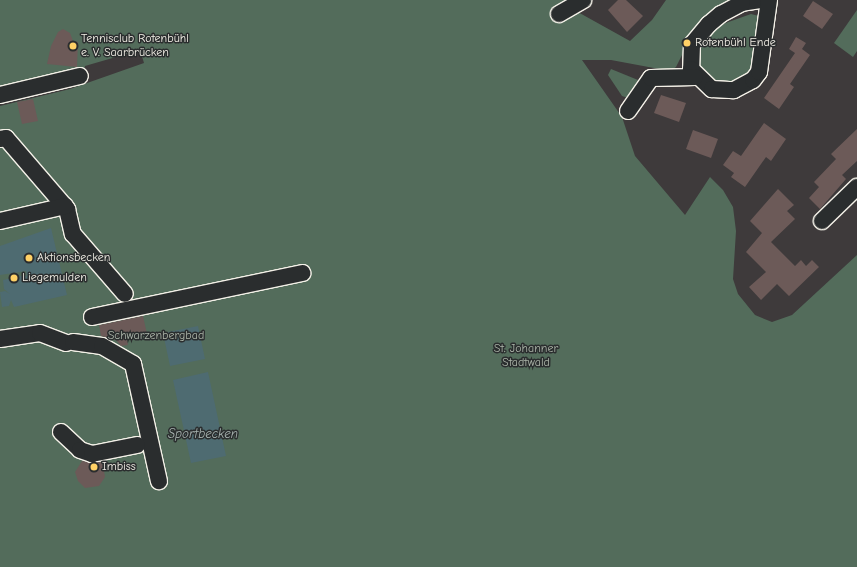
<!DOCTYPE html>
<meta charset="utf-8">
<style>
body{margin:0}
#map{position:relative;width:857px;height:567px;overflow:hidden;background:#3e3a3b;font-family:"Comic Neue",sans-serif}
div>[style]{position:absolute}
.green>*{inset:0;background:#536c5b}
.water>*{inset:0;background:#4e6b71}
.building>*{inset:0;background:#6c5a58}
.roads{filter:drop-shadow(1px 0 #f4f1e8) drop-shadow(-1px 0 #f4f1e8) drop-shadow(0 1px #f4f1e8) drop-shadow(0 -1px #f4f1e8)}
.minor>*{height:16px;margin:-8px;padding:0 8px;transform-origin:8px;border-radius:8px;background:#2a2d2e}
.dots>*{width:11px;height:11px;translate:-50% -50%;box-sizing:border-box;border:2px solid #2a2d2e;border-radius:50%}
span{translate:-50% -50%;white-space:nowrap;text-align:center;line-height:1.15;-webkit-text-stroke:3px #2a2d2e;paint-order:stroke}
.poi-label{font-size:12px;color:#f4f1e8}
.left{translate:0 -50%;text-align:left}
.park-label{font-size:12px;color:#acb5a9}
.water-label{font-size:13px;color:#a9b5b2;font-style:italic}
</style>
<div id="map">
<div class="green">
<div style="clip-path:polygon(0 0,578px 0,576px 11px,630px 41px,652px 20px,666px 0,729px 0,697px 25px,676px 67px,670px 71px,611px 60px,582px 60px,622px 117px,635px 156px,685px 215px,710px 177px,723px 190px,733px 207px,736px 231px,733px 279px,738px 294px,755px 315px,772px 322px,792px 315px,857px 255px,857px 567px,0 567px,0 106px,70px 89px,144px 63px,140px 50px,85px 66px,84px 71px,0 89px)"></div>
<div style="clip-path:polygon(857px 10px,857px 51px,853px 57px,834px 43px)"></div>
<div style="clip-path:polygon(751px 14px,759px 16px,760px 22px,752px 72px,736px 84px,718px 84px,698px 69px,700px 42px,720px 25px)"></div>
<div style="clip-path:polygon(611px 69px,638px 80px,628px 98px,622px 96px,608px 75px)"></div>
</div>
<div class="water">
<div style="clip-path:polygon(51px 228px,67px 295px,14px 307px,11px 300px,9px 306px,2px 307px,0 292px,5px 291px,10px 294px,4px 289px,3px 280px,25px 275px,27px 277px,26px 271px,0 275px,0 246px)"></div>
<div style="clip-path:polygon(198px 326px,205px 359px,170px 366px,163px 333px)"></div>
<div style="clip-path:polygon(208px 372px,226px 456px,191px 463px,173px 380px)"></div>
</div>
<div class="building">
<div style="clip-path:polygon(618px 0,626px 0,643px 16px,627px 32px,608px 10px)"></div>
<div style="clip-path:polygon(813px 1px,833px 14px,822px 29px,803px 16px)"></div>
<div style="clip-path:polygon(63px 29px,70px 33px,73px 41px,78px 42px,77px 67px,47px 64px,51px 46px,58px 32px)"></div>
<div style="clip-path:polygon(796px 37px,806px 43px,802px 49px,810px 55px,790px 84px,794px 87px,779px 109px,764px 98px,795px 53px,789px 49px)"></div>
<div style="clip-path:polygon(661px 95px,686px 103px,679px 122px,654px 113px)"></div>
<div style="clip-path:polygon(33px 99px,38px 121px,22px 124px,17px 102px)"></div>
<div style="clip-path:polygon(764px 123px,786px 139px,771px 161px,766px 157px,745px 187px,731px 177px,734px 173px,723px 165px,733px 151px,741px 156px)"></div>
<div style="clip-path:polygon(857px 129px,857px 161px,842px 175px,846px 179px,820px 209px,809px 198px,819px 187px,814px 182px,836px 159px,831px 154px)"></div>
<div style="clip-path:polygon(693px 130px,718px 139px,711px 158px,686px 149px)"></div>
<div style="clip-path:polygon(778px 189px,794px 205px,787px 211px,795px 219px,771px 242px,795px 266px,801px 260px,806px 266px,812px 260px,819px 267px,789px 296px,777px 284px,761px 300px,749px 287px,766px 272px,746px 252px,762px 233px,750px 221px)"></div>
<div style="clip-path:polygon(143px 316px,147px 334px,127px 338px,128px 345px,121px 346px,116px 340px,101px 336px,99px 325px)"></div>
<div style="clip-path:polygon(82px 461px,101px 462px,103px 465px,105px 477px,99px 486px,85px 488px,78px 481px,75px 472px)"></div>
</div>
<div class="roads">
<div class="minor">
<div style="left:760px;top:0;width:18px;rotate:171deg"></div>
<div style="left:742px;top:3px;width:24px;rotate:152deg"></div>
<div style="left:721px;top:14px;width:16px;rotate:140deg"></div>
<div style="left:709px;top:24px;width:26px;rotate:130deg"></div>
<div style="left:692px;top:44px;width:25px;rotate:92deg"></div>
<div style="left:691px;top:69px;width:29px;rotate:44deg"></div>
<div style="left:712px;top:89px;width:22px;rotate:3deg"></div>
<div style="left:734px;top:90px;width:21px;rotate:-28deg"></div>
<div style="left:753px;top:80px;width:10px;rotate:-53deg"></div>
<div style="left:759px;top:72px;width:73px;rotate:-82.1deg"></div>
<div style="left:559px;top:14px;width:28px;rotate:-30deg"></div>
<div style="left:0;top:95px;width:82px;rotate:-13.4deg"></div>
<div style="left:628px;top:111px;width:40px;rotate:-55.1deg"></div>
<div style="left:651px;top:78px;width:44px;rotate:-1.3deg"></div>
<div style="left:0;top:139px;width:6px;rotate:-9deg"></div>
<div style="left:6px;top:138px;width:94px;rotate:49.3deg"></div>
<div style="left:67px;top:209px;width:26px;rotate:77deg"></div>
<div style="left:73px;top:234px;width:79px;rotate:49.1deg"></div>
<div style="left:0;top:221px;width:67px;rotate:-13deg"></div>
<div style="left:822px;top:221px;width:49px;rotate:-44.2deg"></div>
<div style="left:92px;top:317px;width:215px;rotate:-11.8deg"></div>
<div style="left:0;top:339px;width:40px;rotate:-8.5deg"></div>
<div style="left:40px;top:333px;width:28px;rotate:21deg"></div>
<div style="left:73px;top:342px;width:29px;rotate:8deg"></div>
<div style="left:102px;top:346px;width:36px;rotate:30deg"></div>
<div style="left:133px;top:364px;width:120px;rotate:77.5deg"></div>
<div style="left:61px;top:432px;width:26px;rotate:43deg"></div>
<div style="left:80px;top:450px;width:13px;rotate:18deg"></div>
<div style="left:92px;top:454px;width:46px;rotate:-11.3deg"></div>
</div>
</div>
<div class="dots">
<div style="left:687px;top:43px;background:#ffd166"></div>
<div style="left:73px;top:46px;background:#ffd166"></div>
<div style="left:29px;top:258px;background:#ffd166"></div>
<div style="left:14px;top:278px;background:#ffd166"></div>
<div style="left:94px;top:467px;background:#ffd166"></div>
</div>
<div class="poi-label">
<span class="left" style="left:81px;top:46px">Tennisclub Rotenbühl<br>e. V. Saarbrücken</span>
<span class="left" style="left:695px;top:43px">Rotenbühl Ende</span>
<span class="left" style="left:37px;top:258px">Aktionsbecken</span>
<span class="left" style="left:22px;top:278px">Liegemulden</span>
<span class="left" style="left:102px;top:467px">Imbiss</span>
</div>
<div class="park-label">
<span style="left:156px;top:336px">Schwarzenbergbad</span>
<span style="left:526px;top:356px">St. Johanner<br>Stadtwald</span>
</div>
<div class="water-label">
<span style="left:203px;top:434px">Sportbecken</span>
</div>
</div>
